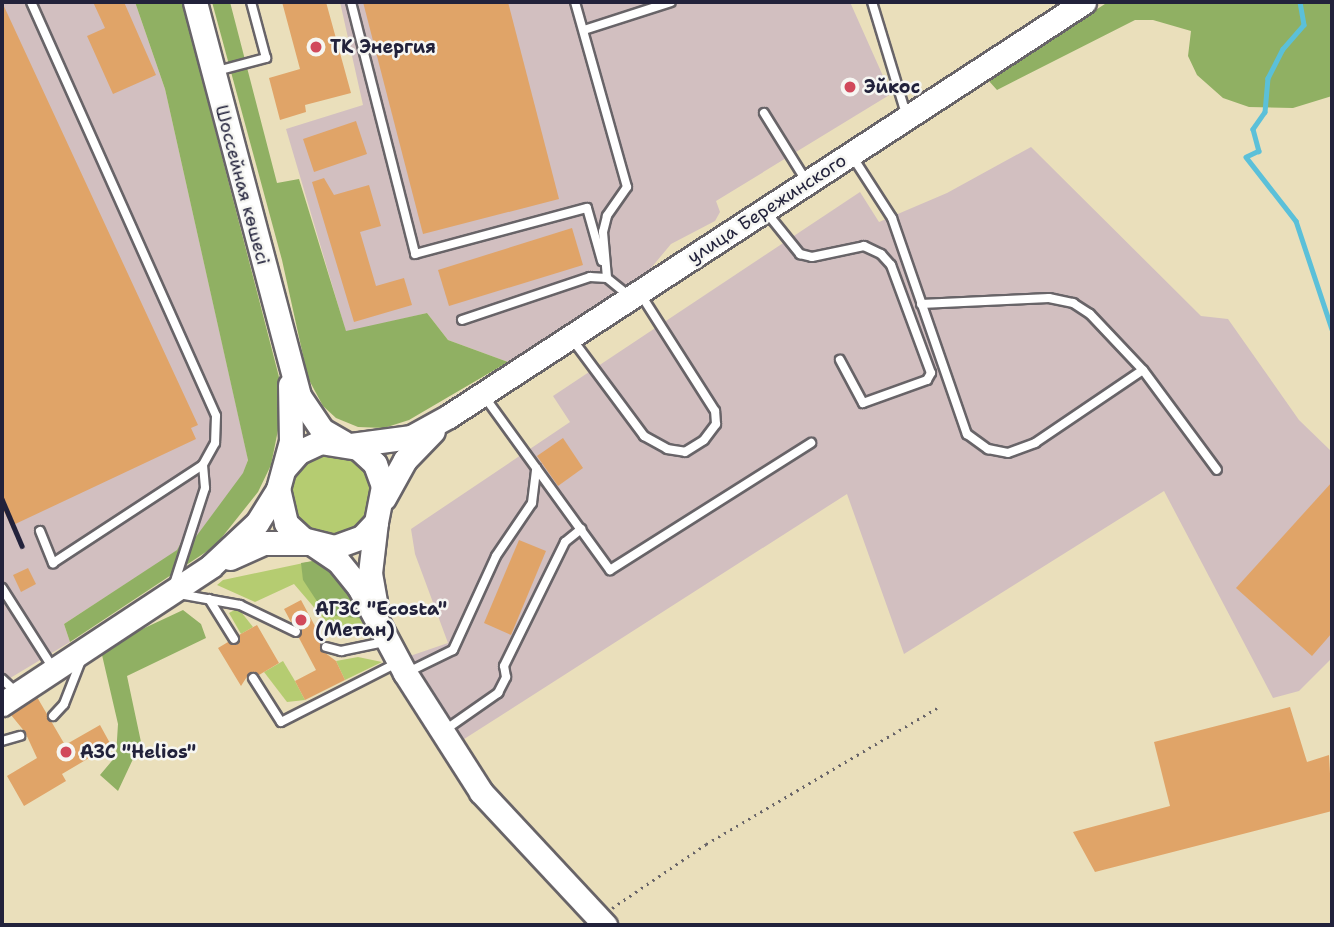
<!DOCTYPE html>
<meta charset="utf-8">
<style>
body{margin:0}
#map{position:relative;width:1334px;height:927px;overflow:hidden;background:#eadfbb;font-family:"Shantell Sans",sans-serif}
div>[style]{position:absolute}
.industrial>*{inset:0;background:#d2bfc0}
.green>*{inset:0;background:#b5cc71}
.round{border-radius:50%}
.forest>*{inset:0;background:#90b063}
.stream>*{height:4.5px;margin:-2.25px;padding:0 2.25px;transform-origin:2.25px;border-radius:2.25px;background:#5bc0d9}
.building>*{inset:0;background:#e0a468}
.path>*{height:2.5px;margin-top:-1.25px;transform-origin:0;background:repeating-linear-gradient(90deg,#686468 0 2px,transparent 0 7px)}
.roads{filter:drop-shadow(2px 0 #686468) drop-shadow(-2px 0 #686468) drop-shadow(0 2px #686468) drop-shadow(0 -2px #686468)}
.service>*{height:8px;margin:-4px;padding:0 4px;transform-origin:4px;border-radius:4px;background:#fff}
.secondary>*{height:23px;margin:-11.5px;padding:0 11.5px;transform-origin:11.5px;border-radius:11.5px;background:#fff}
.rail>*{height:4.5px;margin:-2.25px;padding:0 2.25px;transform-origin:2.25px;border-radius:2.25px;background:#22223b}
.dots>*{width:19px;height:19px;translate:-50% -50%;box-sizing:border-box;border:4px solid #f6f6f2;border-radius:50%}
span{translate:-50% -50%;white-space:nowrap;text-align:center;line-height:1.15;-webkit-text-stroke:5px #f6f6f2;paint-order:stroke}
.poi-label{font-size:18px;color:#22223b;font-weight:700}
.left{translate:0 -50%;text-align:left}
.street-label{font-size:18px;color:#22223b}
.frame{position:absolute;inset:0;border:4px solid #22223b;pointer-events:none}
</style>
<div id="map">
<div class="industrial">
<div style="clip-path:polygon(2px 2px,135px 2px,165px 89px,248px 459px,244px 473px,192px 543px,182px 541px,178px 550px,64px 624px,70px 642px,2px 683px)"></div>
<div style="clip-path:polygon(340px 2px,850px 2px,891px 94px,716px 201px,720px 212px,715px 221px,671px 244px,646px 274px,529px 354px,508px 362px,448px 340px,427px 313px,346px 332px,286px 129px,363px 105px)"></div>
<div style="clip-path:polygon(1031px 147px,1201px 316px,1228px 319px,1299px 420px,1332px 452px,1332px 658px,1299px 691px,1273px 698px,1164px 491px,904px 654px,847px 494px,461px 741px,410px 656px,448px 643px,415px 554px,411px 529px,570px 422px,553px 396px,860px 192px,879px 222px,947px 193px)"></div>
</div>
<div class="green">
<div class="round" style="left:291px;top:453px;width:82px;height:82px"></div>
<div style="clip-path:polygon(313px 561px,335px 568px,370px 628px,367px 635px,330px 626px,294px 584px,255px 602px,217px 585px,223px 580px)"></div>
<div style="clip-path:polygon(238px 608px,253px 627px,241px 634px,229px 613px)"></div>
<div style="clip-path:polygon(358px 657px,382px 662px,345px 680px,336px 661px)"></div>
<div style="clip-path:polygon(283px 661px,295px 681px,305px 700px,287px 702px,264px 672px)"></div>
</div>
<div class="forest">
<div style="clip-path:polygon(135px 2px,182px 2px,279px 377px,279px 425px,271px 465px,258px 492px,215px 546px,70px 642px,64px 624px,177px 550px,182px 541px,192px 542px,243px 473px,248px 460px,165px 89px)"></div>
<div style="clip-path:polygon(212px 2px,230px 2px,277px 183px,299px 179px,346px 331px,427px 313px,448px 340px,508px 362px,409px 420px,384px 428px,358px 427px,336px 418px,323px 406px,308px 378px,282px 260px)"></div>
<div style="clip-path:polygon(1108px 2px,1331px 2px,1332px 96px,1293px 108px,1249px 107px,1223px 98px,1197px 75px,1188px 56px,1191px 31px,1153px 20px,1135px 20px,997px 90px,988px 80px)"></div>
<div style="clip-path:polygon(313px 561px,335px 568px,365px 619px,326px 615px,303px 580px,301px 563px)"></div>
<div style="clip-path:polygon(183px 610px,201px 624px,206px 638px,127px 676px,141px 742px,118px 791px,100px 775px,116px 756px,118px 724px,102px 655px,136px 632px)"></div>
</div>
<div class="stream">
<div style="left:1300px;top:2px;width:23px;rotate:80deg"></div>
<div style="left:1304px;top:25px;width:32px;rotate:131deg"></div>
<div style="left:1283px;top:49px;width:33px;rotate:117deg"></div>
<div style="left:1268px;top:78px;width:34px;rotate:95deg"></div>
<div style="left:1265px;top:112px;width:21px;rotate:125deg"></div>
<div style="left:1253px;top:129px;width:23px;rotate:75deg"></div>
<div style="left:1259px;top:151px;width:14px;rotate:155deg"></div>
<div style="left:1246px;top:157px;width:81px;rotate:52deg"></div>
<div style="left:1296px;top:221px;width:114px;rotate:71.6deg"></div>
</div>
<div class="building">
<div style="clip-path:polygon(2px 2px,198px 425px,191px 428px,196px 439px,11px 526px,2px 507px)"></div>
<div style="clip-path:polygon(93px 2px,124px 2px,156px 75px,113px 94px,87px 36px,105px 28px)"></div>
<div style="clip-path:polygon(282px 2px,326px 2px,351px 93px,305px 105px,306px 112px,280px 120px,269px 78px,300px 69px)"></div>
<div style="clip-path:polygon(363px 2px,508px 2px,559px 199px,423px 234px)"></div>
<div style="clip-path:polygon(356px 121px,367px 154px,314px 172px,303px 139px)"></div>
<div style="clip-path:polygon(324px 178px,334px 195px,369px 185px,381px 226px,360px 232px,376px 286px,404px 278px,412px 305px,354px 322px,312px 182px)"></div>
<div style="clip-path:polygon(572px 228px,583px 265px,449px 306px,438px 270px)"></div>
<div style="clip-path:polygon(563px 438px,583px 468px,558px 486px,537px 456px)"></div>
<div style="clip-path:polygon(1332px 482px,1332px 633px,1312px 656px,1236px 588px)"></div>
<div style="clip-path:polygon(519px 540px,546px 551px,511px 635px,484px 623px)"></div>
<div style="clip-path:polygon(28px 568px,36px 584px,21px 592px,13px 575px)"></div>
<div style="clip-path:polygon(301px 600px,323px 641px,320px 649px,336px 661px,345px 680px,305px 700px,295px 681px,316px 670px,299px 638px,302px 629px,291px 622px,284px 609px)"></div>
<div style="clip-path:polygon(257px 625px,279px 663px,259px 675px,250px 672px,241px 686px,218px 648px,228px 642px,237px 645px,239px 635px)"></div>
<div style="clip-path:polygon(37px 697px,65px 745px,100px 725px,111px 745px,62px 774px,66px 781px,24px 806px,7px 776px,37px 758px,25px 732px,11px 715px)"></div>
<div style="clip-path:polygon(1290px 707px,1307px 762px,1329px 755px,1332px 811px,1095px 872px,1073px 832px,1170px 806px,1154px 742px)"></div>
</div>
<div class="path">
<div style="left:612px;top:908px;width:114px;rotate:-34.2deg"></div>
<div style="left:706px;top:844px;width:268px;rotate:-30.5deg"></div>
</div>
<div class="roads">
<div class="service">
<div style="left:31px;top:2px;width:453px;rotate:65.9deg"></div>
<div style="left:216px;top:416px;width:27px;rotate:92deg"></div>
<div style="left:215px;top:443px;width:25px;rotate:119deg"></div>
<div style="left:203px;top:465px;width:23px;rotate:85deg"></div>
<div style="left:205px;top:488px;width:101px;rotate:107.9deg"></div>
<div style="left:351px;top:2px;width:260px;rotate:75.7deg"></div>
<div style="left:415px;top:254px;width:178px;rotate:-15deg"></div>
<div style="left:587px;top:208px;width:55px;rotate:74.2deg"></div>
<div style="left:575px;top:2px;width:192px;rotate:74.3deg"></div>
<div style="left:627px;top:187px;width:35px;rotate:125deg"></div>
<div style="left:607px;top:216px;width:16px;rotate:104deg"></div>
<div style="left:603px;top:232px;width:46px;rotate:85deg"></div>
<div style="left:872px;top:2px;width:117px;rotate:73.1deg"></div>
<div style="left:584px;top:30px;width:91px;rotate:-17.8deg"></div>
<div style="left:217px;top:71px;width:51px;rotate:-14.9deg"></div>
<div style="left:266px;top:58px;width:58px;rotate:-105deg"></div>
<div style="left:764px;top:113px;width:81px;rotate:58.1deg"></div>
<div style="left:852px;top:156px;width:74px;rotate:57.2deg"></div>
<div style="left:892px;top:218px;width:229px;rotate:70.9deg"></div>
<div style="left:967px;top:434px;width:26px;rotate:36deg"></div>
<div style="left:988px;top:449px;width:20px;rotate:11deg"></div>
<div style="left:1008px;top:453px;width:29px;rotate:-20deg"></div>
<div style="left:1035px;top:443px;width:130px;rotate:-34.1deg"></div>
<div style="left:1143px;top:370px;width:124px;rotate:53.5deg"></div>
<div style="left:767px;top:213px;width:53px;rotate:51.2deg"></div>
<div style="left:800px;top:254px;width:12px;rotate:14deg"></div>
<div style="left:812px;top:257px;width:53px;rotate:-11.9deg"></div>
<div style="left:864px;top:246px;width:19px;rotate:25deg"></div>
<div style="left:881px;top:254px;width:15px;rotate:48deg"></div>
<div style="left:891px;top:265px;width:115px;rotate:69.7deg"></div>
<div style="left:931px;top:373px;width:8px;rotate:120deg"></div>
<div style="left:927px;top:380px;width:68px;rotate:160.2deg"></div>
<div style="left:863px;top:403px;width:49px;rotate:-118.1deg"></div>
<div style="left:921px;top:304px;width:128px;rotate:-2.7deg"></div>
<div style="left:1049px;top:298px;width:25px;rotate:12deg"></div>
<div style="left:1073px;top:303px;width:20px;rotate:33deg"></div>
<div style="left:1090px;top:314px;width:77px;rotate:46.6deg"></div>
<div style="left:462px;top:320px;width:135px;rotate:-18.6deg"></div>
<div style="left:590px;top:277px;width:17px;rotate:3deg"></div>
<div style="left:607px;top:278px;width:28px;rotate:39deg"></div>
<div style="left:572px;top:339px;width:121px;rotate:53.4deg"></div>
<div style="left:644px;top:436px;width:26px;rotate:29deg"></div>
<div style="left:667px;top:449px;width:18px;rotate:9deg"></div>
<div style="left:685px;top:452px;width:22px;rotate:-32deg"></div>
<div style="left:704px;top:440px;width:20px;rotate:-53deg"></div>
<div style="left:716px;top:424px;width:13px;rotate:-94deg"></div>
<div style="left:715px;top:411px;width:138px;rotate:-122.5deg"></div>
<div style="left:484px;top:396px;width:215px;rotate:54.1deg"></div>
<div style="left:610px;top:570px;width:238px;rotate:-32.3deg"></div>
<div style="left:40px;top:531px;width:35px;rotate:68deg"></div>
<div style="left:53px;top:563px;width:179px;rotate:-33.2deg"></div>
<div style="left:2px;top:588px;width:95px;rotate:57.5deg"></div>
<div style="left:179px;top:594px;width:62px;rotate:10.2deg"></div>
<div style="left:240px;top:605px;width:62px;rotate:25.7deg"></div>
<div style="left:209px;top:599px;width:47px;rotate:58deg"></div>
<div style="left:326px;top:647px;width:16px;rotate:15deg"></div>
<div style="left:341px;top:651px;width:44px;rotate:-11.8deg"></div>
<div style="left:406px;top:673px;width:52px;rotate:-26.1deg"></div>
<div style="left:453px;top:650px;width:103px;rotate:-65.4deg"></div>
<div style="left:496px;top:556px;width:64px;rotate:-55.8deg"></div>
<div style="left:532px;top:503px;width:35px;rotate:-83deg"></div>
<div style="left:253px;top:678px;width:52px;rotate:57.5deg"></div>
<div style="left:281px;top:722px;width:130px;rotate:-27deg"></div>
<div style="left:2px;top:679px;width:19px;rotate:43deg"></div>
<div style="left:53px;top:716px;width:16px;rotate:-47deg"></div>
<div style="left:64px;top:704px;width:49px;rotate:-68.6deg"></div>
<div style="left:445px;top:730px;width:65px;rotate:-34.9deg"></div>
<div style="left:498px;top:693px;width:18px;rotate:-63deg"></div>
<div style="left:506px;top:677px;width:11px;rotate:-100deg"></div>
<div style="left:504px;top:666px;width:138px;rotate:-63.8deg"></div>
<div style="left:565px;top:542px;width:21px;rotate:-39deg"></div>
<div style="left:2px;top:741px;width:19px;rotate:-16deg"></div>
</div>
<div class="secondary">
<div style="left:195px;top:2px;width:407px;rotate:75.2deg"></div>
<div style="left:299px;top:396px;width:41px;rotate:55.9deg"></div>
<div style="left:322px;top:430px;width:24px;rotate:30deg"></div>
<div style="left:351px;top:445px;width:61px;rotate:-7.6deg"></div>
<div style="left:411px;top:437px;width:43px;rotate:-28.9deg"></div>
<div style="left:449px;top:416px;width:758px;rotate:-33.1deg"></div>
<div style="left:284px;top:469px;width:23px;rotate:-49deg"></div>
<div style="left:299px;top:452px;width:23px;rotate:-25deg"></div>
<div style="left:320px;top:442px;width:38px;rotate:9deg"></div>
<div style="left:358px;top:448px;width:23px;rotate:43deg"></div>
<div style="left:375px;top:464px;width:23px;rotate:70deg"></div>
<div style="left:383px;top:486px;width:37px;rotate:101deg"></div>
<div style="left:376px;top:522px;width:21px;rotate:133deg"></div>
<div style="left:362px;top:537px;width:30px;rotate:160deg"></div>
<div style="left:334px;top:547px;width:32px;rotate:-166deg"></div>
<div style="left:303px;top:539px;width:23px;rotate:-137deg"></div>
<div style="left:286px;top:523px;width:35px;rotate:-103deg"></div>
<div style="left:278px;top:489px;width:50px;rotate:-74.8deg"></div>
<div style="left:291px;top:441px;width:56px;rotate:-91deg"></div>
<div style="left:384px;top:498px;width:43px;rotate:-61.1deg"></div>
<div style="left:405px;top:460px;width:40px;rotate:-46deg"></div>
<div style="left:376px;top:522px;width:51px;rotate:96.7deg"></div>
<div style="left:370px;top:573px;width:34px;rotate:80deg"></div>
<div style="left:314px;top:545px;width:29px;rotate:34deg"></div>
<div style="left:338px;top:561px;width:33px;rotate:51deg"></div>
<div style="left:359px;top:587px;width:98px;rotate:61.9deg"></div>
<div style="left:405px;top:673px;width:141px;rotate:57.4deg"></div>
<div style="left:481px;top:792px;width:182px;rotate:47deg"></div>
<div style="left:230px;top:558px;width:36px;rotate:-24deg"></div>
<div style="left:263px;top:543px;width:47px"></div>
<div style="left:2px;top:704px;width:250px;rotate:-33.4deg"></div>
<div style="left:211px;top:566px;width:63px;rotate:-43.1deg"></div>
<div style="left:257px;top:523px;width:40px;rotate:-58deg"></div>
</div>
</div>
<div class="rail">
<div style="left:2px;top:499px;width:51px;rotate:66.9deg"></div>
</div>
<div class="dots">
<div style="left:316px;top:47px;background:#d1495b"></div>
<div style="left:850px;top:87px;background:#d1495b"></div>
<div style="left:301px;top:620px;background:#d1495b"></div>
<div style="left:66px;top:752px;background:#d1495b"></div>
</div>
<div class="poi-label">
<span class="left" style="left:330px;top:47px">ТК Энергия</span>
<span class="left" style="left:864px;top:87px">Эйкос</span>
<span class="left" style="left:315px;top:620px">АГЗС "Ecosta"<br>(Метан)</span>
<span class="left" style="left:80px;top:752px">АЗС "Helios"</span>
</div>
<div class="street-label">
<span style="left:242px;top:185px;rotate:75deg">Шоссейная көшесі</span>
<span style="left:767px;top:209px;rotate:-33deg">улица Бережинского</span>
</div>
<div class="frame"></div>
</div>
